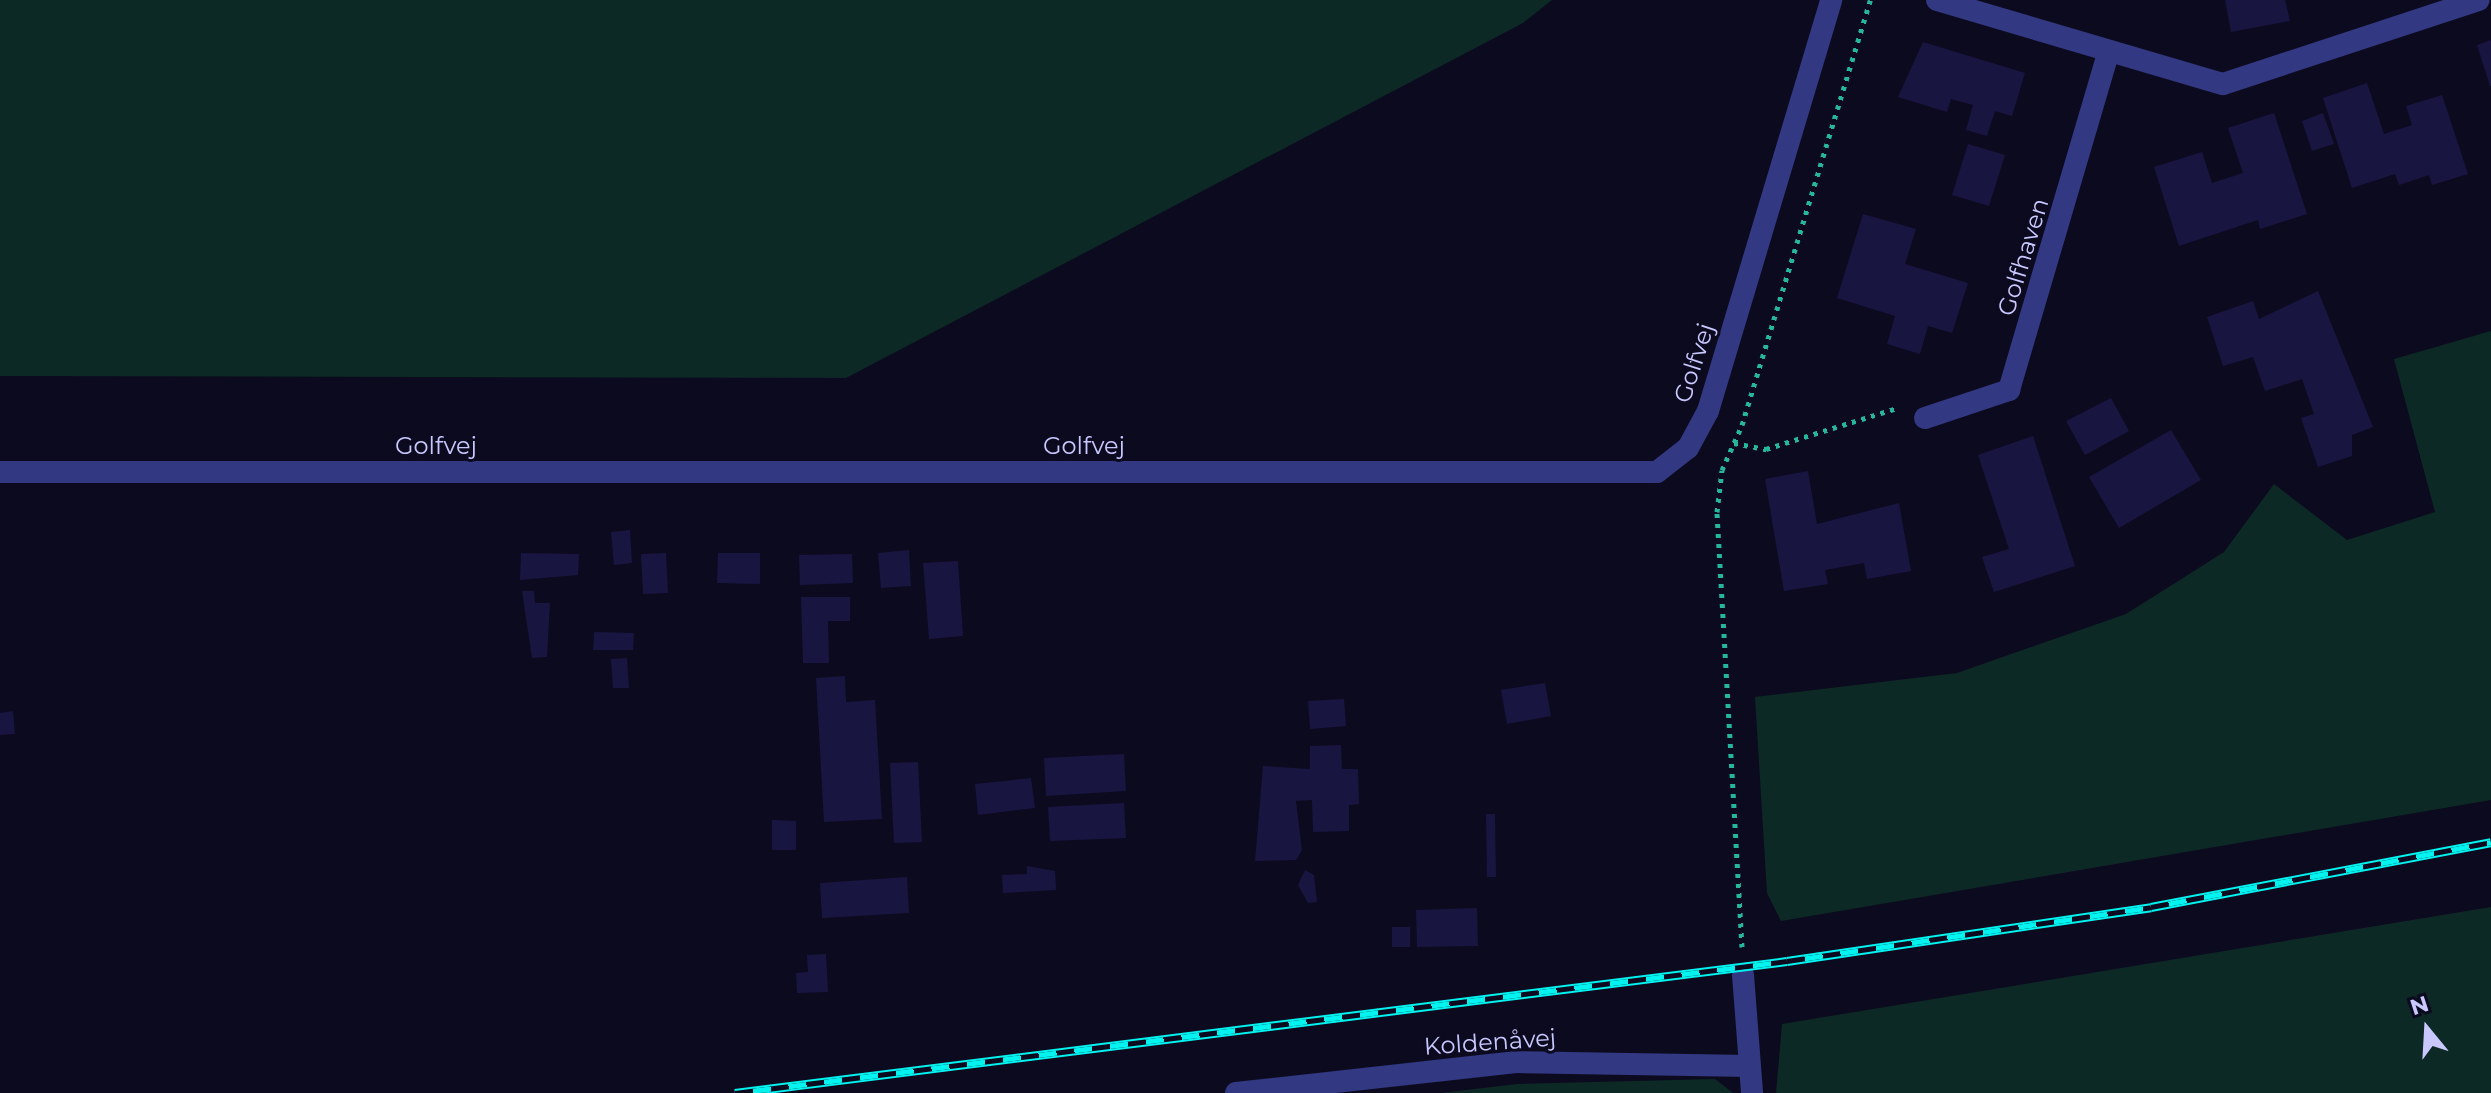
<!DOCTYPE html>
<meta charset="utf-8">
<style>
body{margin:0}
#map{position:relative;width:2491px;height:1093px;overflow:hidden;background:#0c0a1f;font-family:Montserrat,sans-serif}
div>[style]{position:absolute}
.green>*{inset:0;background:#0d2925}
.building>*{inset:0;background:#191541}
.path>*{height:5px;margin-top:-2.5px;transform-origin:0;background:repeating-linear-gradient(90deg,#24b79d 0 4px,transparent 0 10px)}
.minor>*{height:22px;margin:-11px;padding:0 11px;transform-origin:11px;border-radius:11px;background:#323881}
.rail>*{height:9px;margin-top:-4.5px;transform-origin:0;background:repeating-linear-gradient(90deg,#0c0a1f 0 18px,#00f3ef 0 36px);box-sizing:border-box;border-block:2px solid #00f3ef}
span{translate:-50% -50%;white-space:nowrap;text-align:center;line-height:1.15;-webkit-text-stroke:6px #0c0a1f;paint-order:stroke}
.street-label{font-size:24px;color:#c8c8ff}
.north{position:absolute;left:2387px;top:989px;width:80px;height:80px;-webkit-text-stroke:6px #0c0a1f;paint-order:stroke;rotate:342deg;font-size:22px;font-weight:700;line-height:32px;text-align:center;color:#c8c8ff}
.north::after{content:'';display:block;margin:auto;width:28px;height:36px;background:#c8c8ff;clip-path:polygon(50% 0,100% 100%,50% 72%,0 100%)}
</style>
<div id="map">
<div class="green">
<div style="clip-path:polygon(0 0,1552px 0,1523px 23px,846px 378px,0 376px)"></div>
<div style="clip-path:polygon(2491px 331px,2491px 800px,1781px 921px,1767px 893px,1755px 697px,1957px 673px,2126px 614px,2224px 552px,2274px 484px,2347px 540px,2435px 512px,2394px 359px)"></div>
<div style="clip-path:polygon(2491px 907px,2491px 1093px,1776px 1093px,1782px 1024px)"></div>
<div style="clip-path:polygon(1715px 1079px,1733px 1093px,1441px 1093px,1517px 1084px)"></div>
</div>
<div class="building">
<div style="clip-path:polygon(2225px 0,2285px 0,2290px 21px,2231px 32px)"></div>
<div style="clip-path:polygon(2491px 40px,2491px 86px,2490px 86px,2477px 45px)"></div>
<div style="clip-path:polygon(1923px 42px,2025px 73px,2012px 116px,1995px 111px,1987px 136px,1966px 130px,1973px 105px,1951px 99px,1947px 112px,1898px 97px)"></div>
<div style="clip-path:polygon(2367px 83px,2384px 134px,2412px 125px,2406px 106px,2442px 95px,2468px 174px,2432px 185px,2429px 175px,2399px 185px,2395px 174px,2352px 188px,2323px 98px)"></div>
<div style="clip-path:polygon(2274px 113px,2307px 214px,2260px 229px,2258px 220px,2179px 246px,2154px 167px,2202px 152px,2212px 183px,2243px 173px,2228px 128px)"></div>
<div style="clip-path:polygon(2323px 113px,2334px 144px,2312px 151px,2302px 121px)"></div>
<div style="clip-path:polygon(1968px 144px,2005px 155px,1989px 206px,1952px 195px)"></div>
<div style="clip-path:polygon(1863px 214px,1916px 229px,1905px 264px,1968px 283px,1952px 333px,1928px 326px,1920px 354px,1887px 344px,1895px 316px,1837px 298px)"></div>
<div style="clip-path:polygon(2318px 291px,2373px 427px,2352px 435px,2352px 456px,2318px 467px,2301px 418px,2314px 414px,2302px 379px,2265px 391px,2253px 357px,2223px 366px,2207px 317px,2253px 301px,2259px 319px)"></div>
<div style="clip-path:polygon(2111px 398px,2129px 431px,2085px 455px,2066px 421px)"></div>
<div style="clip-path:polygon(2171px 430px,2201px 480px,2119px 528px,2089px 477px)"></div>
<div style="clip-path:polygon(2033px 436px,2075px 566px,1994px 592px,1982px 557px,2009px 549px,1978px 455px)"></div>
<div style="clip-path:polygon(1808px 471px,1817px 524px,1899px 503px,1911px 571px,1867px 579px,1864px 563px,1825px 570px,1828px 584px,1784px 591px,1765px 479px)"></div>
<div style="clip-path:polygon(630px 530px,632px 563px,614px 565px,611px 532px)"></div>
<div style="clip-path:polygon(909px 550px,911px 586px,881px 588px,878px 553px)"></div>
<div style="clip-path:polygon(521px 553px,579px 554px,578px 575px,520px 580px)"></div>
<div style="clip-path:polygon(666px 553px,668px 593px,643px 594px,641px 554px)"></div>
<div style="clip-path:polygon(718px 553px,760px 553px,760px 584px,717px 583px)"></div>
<div style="clip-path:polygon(852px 554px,853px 583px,800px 585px,799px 555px)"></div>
<div style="clip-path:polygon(958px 561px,963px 636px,929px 639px,923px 563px)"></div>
<div style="clip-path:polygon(522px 591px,534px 591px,535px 603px,550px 603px,547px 657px,532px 658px)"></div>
<div style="clip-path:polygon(801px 597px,850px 597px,850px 621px,828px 621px,829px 663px,803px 663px)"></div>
<div style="clip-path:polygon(594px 632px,634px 633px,633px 650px,593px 650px)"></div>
<div style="clip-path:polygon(627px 658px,629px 688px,613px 688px,611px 659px)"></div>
<div style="clip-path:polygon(845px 676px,846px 702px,875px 700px,882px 819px,824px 822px,816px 678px)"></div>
<div style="clip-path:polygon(1545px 683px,1551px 716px,1507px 724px,1501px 690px)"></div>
<div style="clip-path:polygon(1344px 699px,1346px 726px,1310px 729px,1308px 701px)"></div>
<div style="clip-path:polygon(13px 711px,15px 734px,0 735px,0 713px)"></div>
<div style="clip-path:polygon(1341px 745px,1342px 769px,1358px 769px,1359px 804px,1349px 805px,1349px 831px,1313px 832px,1312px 800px,1296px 801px,1302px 850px,1296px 860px,1255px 861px,1263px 766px,1310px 769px,1310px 746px)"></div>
<div style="clip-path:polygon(1124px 754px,1126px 791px,1046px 796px,1044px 758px)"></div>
<div style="clip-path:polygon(918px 762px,922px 842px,894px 843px,890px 763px)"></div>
<div style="clip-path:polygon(1031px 778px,1035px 808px,978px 815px,975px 784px)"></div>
<div style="clip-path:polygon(1124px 803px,1126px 838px,1050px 841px,1048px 807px)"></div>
<div style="clip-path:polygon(1486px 814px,1495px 814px,1496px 877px,1487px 877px)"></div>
<div style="clip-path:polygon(772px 820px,796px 821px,796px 850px,772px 850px)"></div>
<div style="clip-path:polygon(1027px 866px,1055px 871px,1056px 890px,1003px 893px,1002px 875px,1027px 874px)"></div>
<div style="clip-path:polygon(1305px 870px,1314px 875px,1317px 902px,1308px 903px,1298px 885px)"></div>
<div style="clip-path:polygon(907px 877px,909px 913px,822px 918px,820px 883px)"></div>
<div style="clip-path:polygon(1477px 908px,1478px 946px,1417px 947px,1416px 910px)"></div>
<div style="clip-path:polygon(1392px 927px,1410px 927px,1410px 947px,1392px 947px)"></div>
<div style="clip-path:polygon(826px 954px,828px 992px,797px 993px,796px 973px,808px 972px,807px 955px)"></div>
</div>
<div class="path">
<div style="left:1734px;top:443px;width:33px;rotate:11deg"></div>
<div style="left:1766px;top:449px;width:137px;rotate:-17.4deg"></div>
<div style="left:1742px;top:947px;width:436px;rotate:-93.3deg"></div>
<div style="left:1717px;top:512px;width:42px;rotate:-83.2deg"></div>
<div style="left:1722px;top:470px;width:49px;rotate:-66deg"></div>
<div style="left:1742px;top:425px;width:444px;rotate:-73.2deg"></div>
</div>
<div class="minor">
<div style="left:1937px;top:0;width:298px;rotate:16.4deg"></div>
<div style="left:2223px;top:84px;width:269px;rotate:-18.2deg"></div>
<div style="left:1925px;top:418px;width:89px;rotate:-18.4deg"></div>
<div style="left:2009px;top:390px;width:351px;rotate:-73.6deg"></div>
<div style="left:0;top:472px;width:1657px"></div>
<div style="left:1657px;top:472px;width:39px;rotate:-38deg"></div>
<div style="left:1688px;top:448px;width:42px;rotate:-61.6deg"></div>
<div style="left:1708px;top:411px;width:429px;rotate:-73.3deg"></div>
<div style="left:1743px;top:975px;width:118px;rotate:85.6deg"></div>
<div style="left:1236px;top:1093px;width:282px;rotate:-6.3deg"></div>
<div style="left:1516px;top:1062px;width:234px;rotate:1deg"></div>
</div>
<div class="rail">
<div style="left:735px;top:1093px;width:1060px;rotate:-7.15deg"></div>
<div style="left:1787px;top:961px;width:368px;rotate:-8.4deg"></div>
<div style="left:2151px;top:907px;width:346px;rotate:-10.8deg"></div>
</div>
<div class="street-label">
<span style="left:2023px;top:257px;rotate:-73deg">Golfhaven</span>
<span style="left:1694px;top:363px;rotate:-72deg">Golfvej</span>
<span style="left:436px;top:446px">Golfvej</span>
<span style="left:1084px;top:446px">Golfvej</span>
<span style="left:1490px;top:1042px;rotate:-4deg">Koldenåvej</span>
</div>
<div class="north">N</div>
</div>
